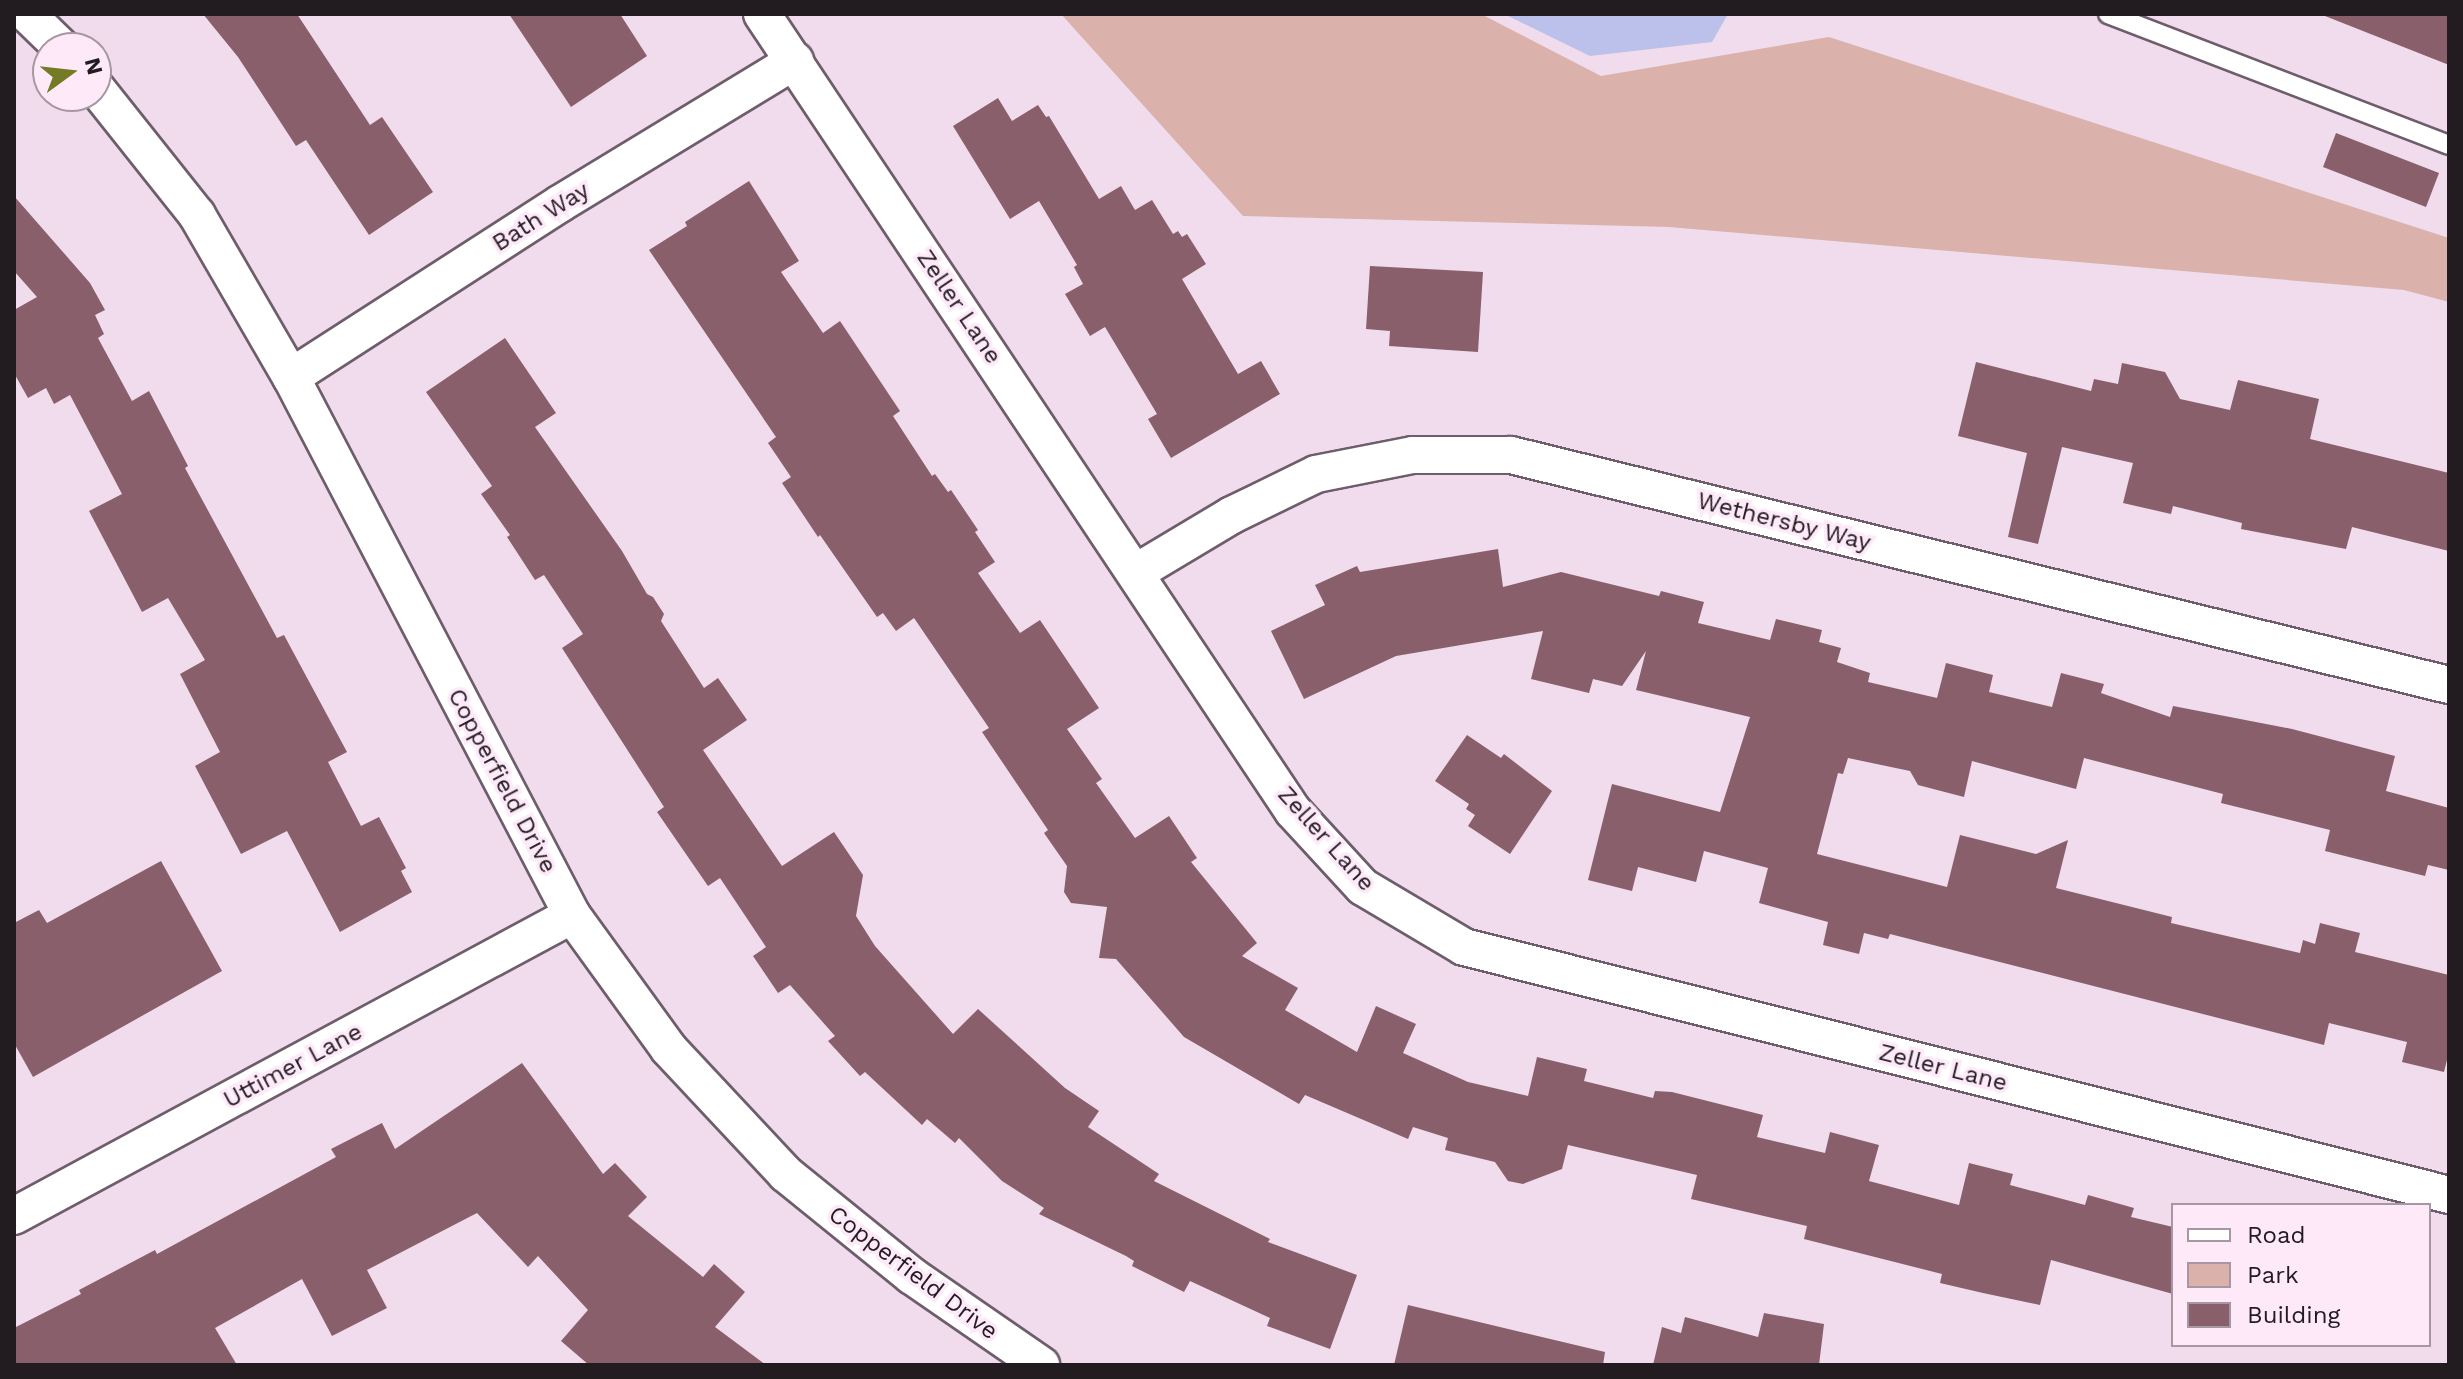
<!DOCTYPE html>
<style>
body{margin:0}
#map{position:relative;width:2463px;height:1379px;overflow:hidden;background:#f0dcec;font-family:"Work Sans",sans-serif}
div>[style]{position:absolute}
.green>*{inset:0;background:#dab2ab}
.water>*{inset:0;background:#bbc1ea}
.building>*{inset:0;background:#895f6b}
.roads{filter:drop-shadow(2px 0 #6e5d6b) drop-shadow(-2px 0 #6e5d6b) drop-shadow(0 2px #6e5d6b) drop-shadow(0 -2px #6e5d6b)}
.lane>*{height:18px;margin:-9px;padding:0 9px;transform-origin:9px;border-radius:9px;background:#fff}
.street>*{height:36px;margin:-18px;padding:0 18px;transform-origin:18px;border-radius:18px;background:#fff}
span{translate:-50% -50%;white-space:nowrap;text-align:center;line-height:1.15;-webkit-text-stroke:7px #fee9f9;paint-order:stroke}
.street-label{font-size:24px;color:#221b20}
.frame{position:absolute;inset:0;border:16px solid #221b20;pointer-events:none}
.legend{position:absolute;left:2171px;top:1203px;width:260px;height:144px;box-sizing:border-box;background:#fee9f9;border:2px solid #a697a2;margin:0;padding:10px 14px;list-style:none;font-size:24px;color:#221b20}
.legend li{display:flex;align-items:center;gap:16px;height:40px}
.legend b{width:40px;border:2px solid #a697a2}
.north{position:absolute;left:32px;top:32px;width:80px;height:80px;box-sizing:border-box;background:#fee9f9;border:2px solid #a697a2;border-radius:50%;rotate:75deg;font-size:22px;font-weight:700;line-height:32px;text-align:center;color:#221b20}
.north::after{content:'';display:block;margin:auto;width:28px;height:36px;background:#757b24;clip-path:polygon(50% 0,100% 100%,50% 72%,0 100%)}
</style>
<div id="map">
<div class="green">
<div style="clip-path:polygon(1061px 14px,1481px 14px,1601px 76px,1829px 37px,2449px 238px,2449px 302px,2404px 290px,1669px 227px,1243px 216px)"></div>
</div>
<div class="water">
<div style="clip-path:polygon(1504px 14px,1728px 14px,1712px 42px,1590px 56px)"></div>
</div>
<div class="building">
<div style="clip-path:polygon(203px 14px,297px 14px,370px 125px,382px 117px,433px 192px,369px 235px,306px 140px,296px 146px,238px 57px)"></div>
<div style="clip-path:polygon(509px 14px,620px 14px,647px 56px,571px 107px)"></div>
<div style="clip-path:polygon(2326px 14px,2449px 14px,2449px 65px,2325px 16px)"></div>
<div style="clip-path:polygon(998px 98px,1012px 121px,1038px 105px,1046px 117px,1049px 116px,1099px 199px,1121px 186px,1135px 210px,1152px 200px,1173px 234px,1178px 231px,1182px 237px,1187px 234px,1206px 264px,1182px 279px,1238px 374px,1261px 361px,1280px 394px,1171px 458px,1148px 419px,1157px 414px,1105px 327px,1090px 336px,1065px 294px,1083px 284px,1074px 267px,1077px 265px,1039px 201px,1010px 219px,953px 126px)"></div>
<div style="clip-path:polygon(2336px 133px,2439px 173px,2426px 207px,2323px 167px)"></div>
<div style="clip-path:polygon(749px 181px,799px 261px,781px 272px,823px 333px,840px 321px,900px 411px,893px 416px,932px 476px,935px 474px,948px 492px,951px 490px,978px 530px,975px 532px,995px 562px,978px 573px,1020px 633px,1040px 620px,1099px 708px,1067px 729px,1102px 779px,1096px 783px,1135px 838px,1169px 816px,1197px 858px,1191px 862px,1257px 943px,1242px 956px,1298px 988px,1285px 1010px,1357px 1052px,1376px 1006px,1416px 1024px,1403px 1053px,1468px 1082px,1528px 1096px,1537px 1057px,1587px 1069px,1584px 1081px,1653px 1098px,1655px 1091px,1672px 1092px,1763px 1115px,1757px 1137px,1825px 1153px,1830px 1132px,1879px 1145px,1869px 1181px,1959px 1205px,1969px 1163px,2013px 1174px,2010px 1185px,2085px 1205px,2088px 1195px,2134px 1208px,2131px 1217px,2173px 1227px,2173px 1294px,2051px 1260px,2040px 1305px,1983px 1293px,1940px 1283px,1942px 1274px,1804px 1239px,1807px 1226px,1691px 1199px,1697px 1175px,1568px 1145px,1562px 1169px,1523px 1184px,1508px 1181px,1495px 1162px,1445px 1150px,1448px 1138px,1413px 1127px,1408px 1139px,1305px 1095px,1299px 1104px,1184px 1037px,1116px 959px,1099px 958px,1107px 907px,1071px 903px,1064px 892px,1067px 866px,1044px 833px,1048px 830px,982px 732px,989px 728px,914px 618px,896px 631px,883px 613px,877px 617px,820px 535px,818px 537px,782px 483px,791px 477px,768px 443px,776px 437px,649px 250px,687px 226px,685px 222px)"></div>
<div style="clip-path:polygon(14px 196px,90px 283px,105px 310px,95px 315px,104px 334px,98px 338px,132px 401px,149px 391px,188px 466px,185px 468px,277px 638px,284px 635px,347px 752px,328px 762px,361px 826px,379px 817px,406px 868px,401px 871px,412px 892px,340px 932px,287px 831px,241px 854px,195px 766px,220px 752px,180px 674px,205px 660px,168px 598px,142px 612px,89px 511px,122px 494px,70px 395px,54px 404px,46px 388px,28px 398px,14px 373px,14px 310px,37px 297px,14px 271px)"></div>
<div style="clip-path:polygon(1370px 266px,1483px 272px,1478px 352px,1389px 346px,1390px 331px,1366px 329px)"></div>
<div style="clip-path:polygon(505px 338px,556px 413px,535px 427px,622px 551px,647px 594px,653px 597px,664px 614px,661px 621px,704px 688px,718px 678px,747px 720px,703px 750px,782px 866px,834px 832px,863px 875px,856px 916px,875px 946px,953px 1034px,978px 1009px,1065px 1088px,1099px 1111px,1088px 1127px,1159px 1174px,1154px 1181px,1270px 1239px,1268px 1242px,1357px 1275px,1330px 1349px,1267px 1326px,1270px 1318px,1190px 1281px,1184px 1292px,1132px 1266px,1134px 1261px,1126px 1256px,1039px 1214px,1044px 1208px,1002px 1181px,959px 1138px,955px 1143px,927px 1119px,922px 1125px,865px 1072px,860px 1076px,828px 1041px,835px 1036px,790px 985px,778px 993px,753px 956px,766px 947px,720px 878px,708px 886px,657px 812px,664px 807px,562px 648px,583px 634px,544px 575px,535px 580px,507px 537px,510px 535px,481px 494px,492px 486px,426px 392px)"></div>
<div style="clip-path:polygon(1976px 362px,2091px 391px,2094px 379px,2118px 384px,2122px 363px,2165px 372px,2180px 399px,2230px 410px,2238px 380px,2319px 399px,2310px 439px,2449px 473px,2449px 551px,2352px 527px,2346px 549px,2241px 529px,2242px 523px,2173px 506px,2171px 514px,2123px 503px,2133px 463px,2062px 447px,2038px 544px,2008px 537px,2027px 453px,1958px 436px)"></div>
<div style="clip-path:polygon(1498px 549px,1503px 587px,1561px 572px,1659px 596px,1661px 591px,1704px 602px,1698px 623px,1770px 640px,1776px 619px,1822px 630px,1819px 642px,1841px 648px,1837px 662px,1870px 673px,1868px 682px,1937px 698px,1946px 663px,1993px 675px,1989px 692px,2052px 707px,2061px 673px,2104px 684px,2101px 693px,2170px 717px,2173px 706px,2292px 729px,2395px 756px,2386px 791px,2449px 808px,2449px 870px,2428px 865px,2425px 876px,2325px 851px,2330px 830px,2221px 803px,2223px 794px,2084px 758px,2076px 789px,1972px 761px,1964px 797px,1918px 785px,1910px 771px,1848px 758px,1843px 774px,1838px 773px,1817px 854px,1947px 887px,1960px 835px,2036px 854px,2068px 840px,2056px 888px,2172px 917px,2171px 923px,2300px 953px,2303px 940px,2315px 944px,2320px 923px,2360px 933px,2355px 952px,2449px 975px,2449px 1052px,2444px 1072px,2402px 1062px,2407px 1042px,2329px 1023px,2324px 1045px,1890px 934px,1888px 939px,1864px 933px,1859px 954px,1823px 945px,1828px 922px,1759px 903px,1768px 868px,1704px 851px,1696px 882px,1638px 867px,1632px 891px,1588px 880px,1612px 784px,1720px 812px,1750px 717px,1636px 690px,1646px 651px,1622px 686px,1593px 679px,1589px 693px,1531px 679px,1543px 631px,1396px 656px,1304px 699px,1271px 631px,1325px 605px,1315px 585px,1357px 566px,1360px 572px)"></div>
<div style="clip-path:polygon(1467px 735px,1501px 758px,1504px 754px,1552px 791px,1510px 854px,1468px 826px,1475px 815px,1466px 809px,1469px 804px,1435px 781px)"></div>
<div style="clip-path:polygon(161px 861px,222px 971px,33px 1077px,14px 1043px,14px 923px,39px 910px,47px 923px)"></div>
<div style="clip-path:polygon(522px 1063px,603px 1174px,615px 1163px,647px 1197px,628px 1216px,703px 1277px,714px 1264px,745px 1292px,715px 1327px,766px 1365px,589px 1365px,561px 1341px,588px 1310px,538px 1256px,528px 1267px,477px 1213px,367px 1270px,387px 1308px,332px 1336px,302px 1279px,215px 1328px,237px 1365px,14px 1365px,14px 1328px,81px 1294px,79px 1290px,155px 1250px,157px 1254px,336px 1157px,331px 1149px,382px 1123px,395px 1149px)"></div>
<div style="clip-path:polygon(1408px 1305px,1605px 1352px,1603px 1365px,1394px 1365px)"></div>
<div style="clip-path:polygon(1764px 1313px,1824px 1324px,1819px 1365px,1653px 1365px,1662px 1327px,1681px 1333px,1685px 1317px,1758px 1337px)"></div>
</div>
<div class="roads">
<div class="lane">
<div style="left:2108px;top:14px;width:365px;rotate:21deg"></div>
</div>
<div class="street">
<div style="left:27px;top:14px;width:49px;rotate:44.2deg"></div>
<div style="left:762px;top:14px;width:958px;rotate:56.33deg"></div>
<div style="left:1293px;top:811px;width:103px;rotate:47.4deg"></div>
<div style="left:1363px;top:887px;width:117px;rotate:30.7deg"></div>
<div style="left:1464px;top:947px;width:1016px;rotate:14.13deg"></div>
<div style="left:96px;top:88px;width:162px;rotate:51.5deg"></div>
<div style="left:197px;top:215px;width:187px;rotate:59.9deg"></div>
<div style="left:291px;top:377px;width:607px;rotate:62.42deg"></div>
<div style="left:572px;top:915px;width:165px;rotate:54.1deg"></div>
<div style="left:669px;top:1049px;width:171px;rotate:46.9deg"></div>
<div style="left:786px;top:1174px;width:162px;rotate:39deg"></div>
<div style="left:912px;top:1276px;width:157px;rotate:34.6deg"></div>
<div style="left:291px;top:377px;width:321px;rotate:-32.8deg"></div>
<div style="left:561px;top:203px;width:274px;rotate:-31.3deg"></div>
<div style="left:1135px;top:573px;width:113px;rotate:-30.9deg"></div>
<div style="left:1232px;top:515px;width:93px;rotate:-26deg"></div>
<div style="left:1316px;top:474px;width:99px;rotate:-11.1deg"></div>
<div style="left:1413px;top:455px;width:98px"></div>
<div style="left:1511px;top:455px;width:966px;rotate:13.78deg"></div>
<div style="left:14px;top:1216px;width:634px;rotate:-28.34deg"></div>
</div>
</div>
<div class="street-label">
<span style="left:541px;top:217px;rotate:-32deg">Bath Way</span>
<span style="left:959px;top:307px;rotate:56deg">Zeller Lane</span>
<span style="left:1784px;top:522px;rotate:14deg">Wethersby Way</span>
<span style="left:502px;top:781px;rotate:62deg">Copperfield Drive</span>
<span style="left:1326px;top:839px;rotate:48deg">Zeller Lane</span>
<span style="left:293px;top:1066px;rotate:-28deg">Uttimer Lane</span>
<span style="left:1943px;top:1068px;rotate:14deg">Zeller Lane</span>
<span style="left:913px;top:1273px;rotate:37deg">Copperfield Drive</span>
</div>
<div class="frame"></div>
<ul class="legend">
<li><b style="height:10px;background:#fff"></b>Road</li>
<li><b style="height:22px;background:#dab2ab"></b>Park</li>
<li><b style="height:22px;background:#895f6b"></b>Building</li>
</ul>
<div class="north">N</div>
</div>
